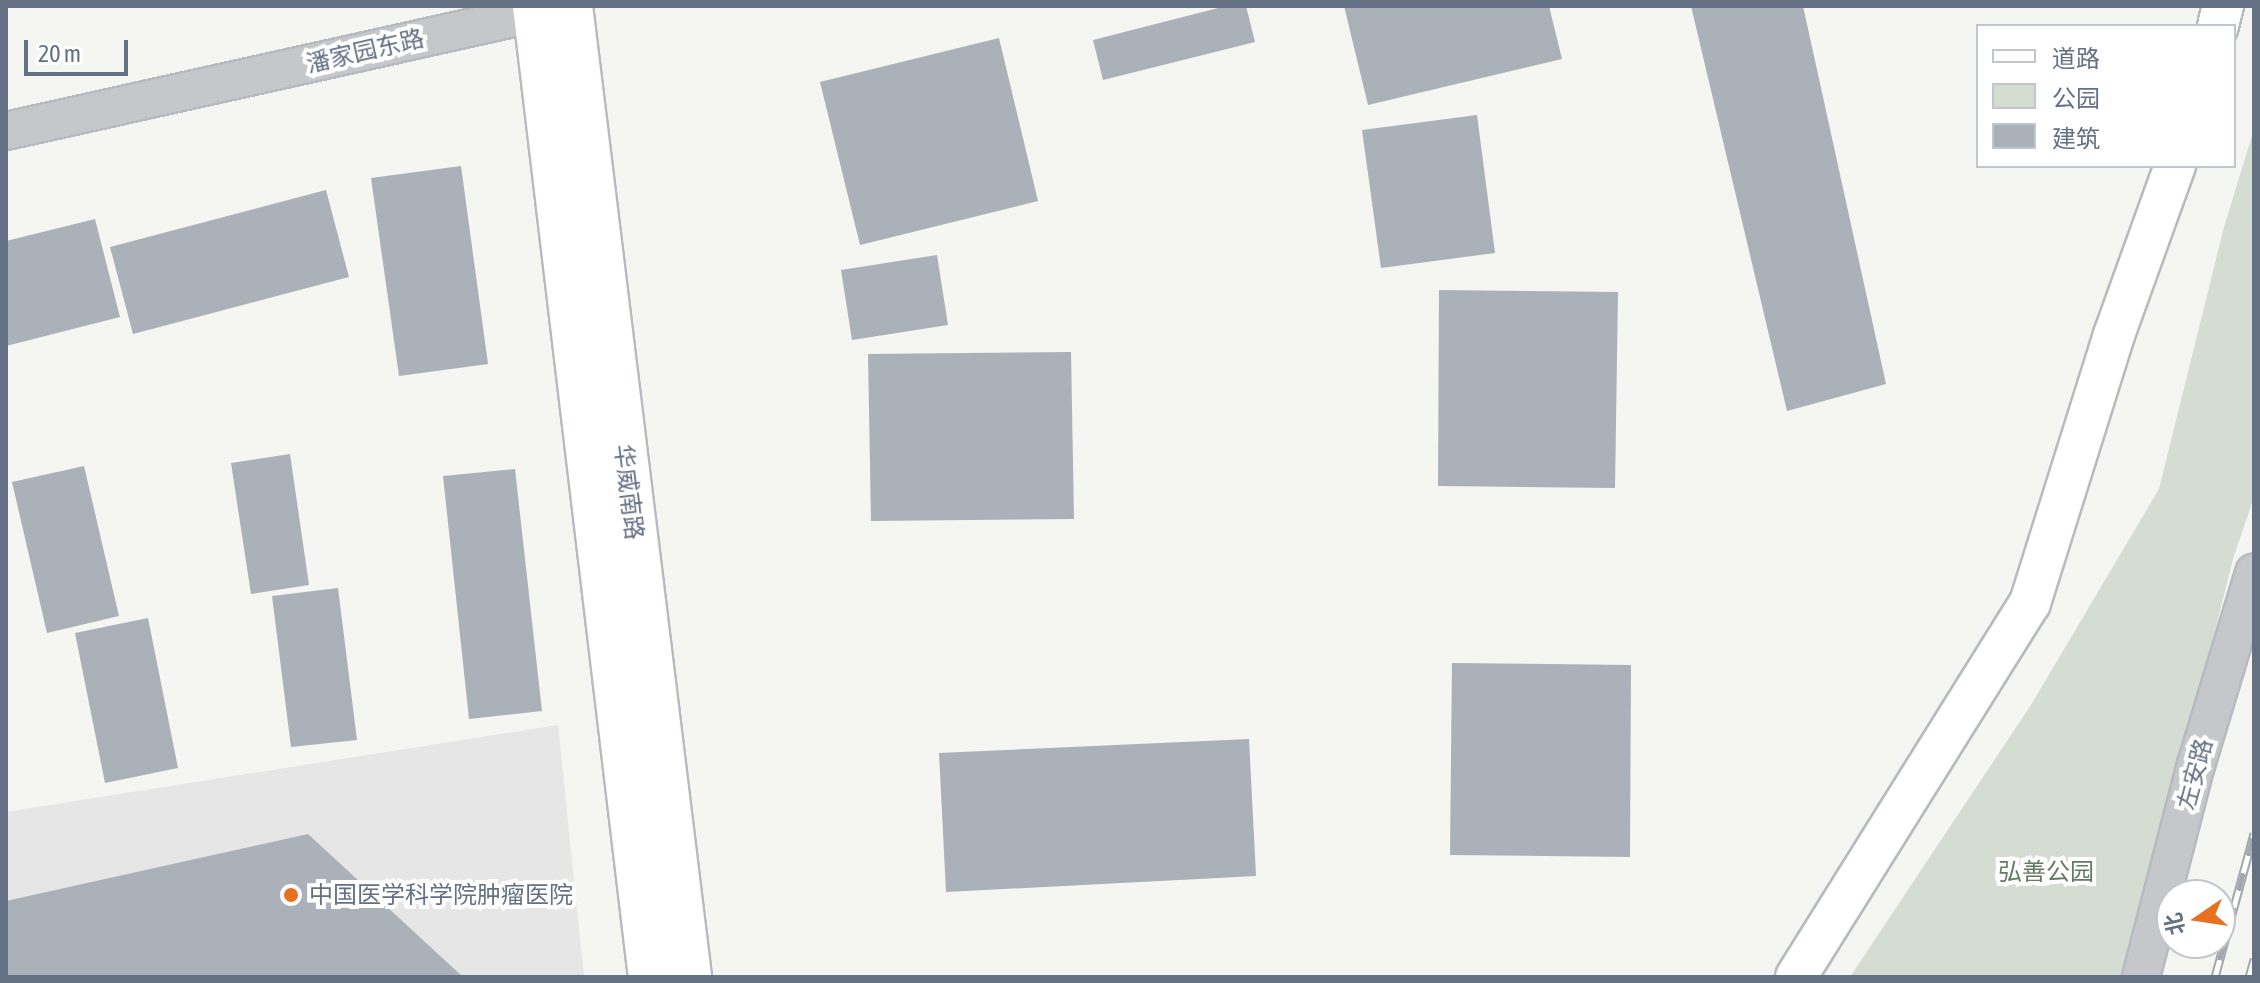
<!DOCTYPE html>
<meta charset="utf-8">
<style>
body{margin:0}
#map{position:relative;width:2260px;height:983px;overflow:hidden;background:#f5f5f1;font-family:"Asap Condensed","Noto Sans SC",sans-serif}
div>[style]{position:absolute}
.built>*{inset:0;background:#e5e6e5}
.green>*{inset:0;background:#d5dcd2}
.building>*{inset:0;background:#abb1b8}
.roads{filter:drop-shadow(2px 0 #b7babf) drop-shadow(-2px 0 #b7babf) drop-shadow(0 2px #b7babf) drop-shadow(0 -2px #b7babf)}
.tertiary>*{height:36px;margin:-18px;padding:0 18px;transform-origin:18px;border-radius:18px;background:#c5c7cb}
.secondary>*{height:40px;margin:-20px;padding:0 20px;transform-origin:20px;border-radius:20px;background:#fff}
.primary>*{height:44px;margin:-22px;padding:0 22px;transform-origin:22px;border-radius:22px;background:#fff}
.rail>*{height:9px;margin-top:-4.5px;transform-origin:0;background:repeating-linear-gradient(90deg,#fff 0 18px,#a3a7ae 0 36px);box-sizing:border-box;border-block:2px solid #a3a7ae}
.dots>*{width:22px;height:22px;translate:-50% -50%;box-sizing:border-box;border:4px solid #fff;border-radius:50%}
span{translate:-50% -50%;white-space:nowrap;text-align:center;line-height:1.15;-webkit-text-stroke:8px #fff;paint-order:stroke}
.street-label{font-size:24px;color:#647083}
.park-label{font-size:24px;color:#637a63}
.poi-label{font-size:24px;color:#647083}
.left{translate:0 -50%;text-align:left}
.frame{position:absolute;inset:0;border:8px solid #647083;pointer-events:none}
.legend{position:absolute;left:1976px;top:24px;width:260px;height:144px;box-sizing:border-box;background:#fff;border:2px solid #c1c6cd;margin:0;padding:10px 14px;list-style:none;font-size:24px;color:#647083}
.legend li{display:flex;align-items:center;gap:16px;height:40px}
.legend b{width:40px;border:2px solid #c1c6cd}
.north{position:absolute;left:2156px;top:879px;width:80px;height:80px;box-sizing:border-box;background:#fff;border:2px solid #c1c6cd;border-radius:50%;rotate:257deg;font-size:22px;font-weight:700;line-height:32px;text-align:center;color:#647083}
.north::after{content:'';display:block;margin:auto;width:28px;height:36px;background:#e57121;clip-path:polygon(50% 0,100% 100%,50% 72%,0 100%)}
.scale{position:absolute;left:24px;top:40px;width:104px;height:36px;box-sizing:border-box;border:4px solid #647083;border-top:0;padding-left:10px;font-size:24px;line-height:28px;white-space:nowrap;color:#647083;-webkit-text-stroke:6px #fff;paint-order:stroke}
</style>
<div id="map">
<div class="built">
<div style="clip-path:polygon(558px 725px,584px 977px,6px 977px,6px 812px)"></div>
</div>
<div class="green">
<div style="clip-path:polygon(2254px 129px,2254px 497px,2233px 559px,2128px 977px,1850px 977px,2031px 705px,2159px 489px,2224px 227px)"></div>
</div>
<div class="building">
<div style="clip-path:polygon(1226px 6px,1246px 6px,1255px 42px,1103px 80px,1093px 40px)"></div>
<div style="clip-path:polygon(1344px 6px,1549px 6px,1562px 59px,1368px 105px)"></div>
<div style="clip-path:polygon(1691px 6px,1803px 6px,1886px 384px,1787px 411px)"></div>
<div style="clip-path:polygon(999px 38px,1038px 201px,860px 245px,820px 82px)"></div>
<div style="clip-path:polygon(1477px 115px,1495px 253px,1381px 268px,1362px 130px)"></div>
<div style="clip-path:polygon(461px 166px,488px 364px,399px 376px,371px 178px)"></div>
<div style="clip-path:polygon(326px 190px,349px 277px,133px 334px,110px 247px)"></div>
<div style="clip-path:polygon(95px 219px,120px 317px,6px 346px,6px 241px)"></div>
<div style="clip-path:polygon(937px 255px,948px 325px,852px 340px,841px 270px)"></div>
<div style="clip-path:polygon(1439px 290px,1618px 292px,1615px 488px,1438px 486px)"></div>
<div style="clip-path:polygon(1071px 352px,1074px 519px,871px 521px,868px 354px)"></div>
<div style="clip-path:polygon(290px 454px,309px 585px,251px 594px,231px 463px)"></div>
<div style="clip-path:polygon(84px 466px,119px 616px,47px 633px,12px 482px)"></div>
<div style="clip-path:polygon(515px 469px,542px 711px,469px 719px,443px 476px)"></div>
<div style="clip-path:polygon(338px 588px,357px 740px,291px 747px,272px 596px)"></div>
<div style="clip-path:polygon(148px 618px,178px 768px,105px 783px,75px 633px)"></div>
<div style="clip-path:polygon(1452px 663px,1631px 665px,1630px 857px,1450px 855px)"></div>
<div style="clip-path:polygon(1249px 739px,1256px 876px,946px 892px,939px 753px)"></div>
<div style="clip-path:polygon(308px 834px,463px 977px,6px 977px,6px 901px)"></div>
</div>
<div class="roads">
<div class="tertiary">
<div style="left:6px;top:131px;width:571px;rotate:-12.55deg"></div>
<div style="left:2141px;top:977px;width:219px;rotate:-75.5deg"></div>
<div style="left:2196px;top:765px;width:201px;rotate:-73.2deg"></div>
</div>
<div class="secondary">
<div style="left:2218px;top:26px;width:21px;rotate:-76deg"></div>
<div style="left:1796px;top:977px;width:441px;rotate:-58deg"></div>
<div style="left:2030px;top:603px;width:281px;rotate:-72.6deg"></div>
<div style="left:2114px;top:335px;width:180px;rotate:-70.2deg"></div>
</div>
<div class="primary">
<div style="left:535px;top:6px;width:978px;rotate:83.19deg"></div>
<div style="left:570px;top:6px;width:978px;rotate:83.01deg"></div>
</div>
</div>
<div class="rail">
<div style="left:2215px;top:977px;width:149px;rotate:-74.8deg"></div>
<div style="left:2249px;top:977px;width:19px;rotate:-74deg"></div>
</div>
<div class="dots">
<div style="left:291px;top:895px;background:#e57121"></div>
</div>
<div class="street-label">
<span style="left:365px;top:51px;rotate:-13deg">潘家园东路</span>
<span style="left:629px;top:492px;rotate:83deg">华威南路</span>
<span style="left:2195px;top:774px;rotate:-75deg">左安路</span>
</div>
<div class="park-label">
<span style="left:2046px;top:872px">弘善公园</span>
</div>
<div class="poi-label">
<span class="left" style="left:309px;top:895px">中国医学科学院肿瘤医院</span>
</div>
<div class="frame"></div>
<ul class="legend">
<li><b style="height:10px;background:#fff"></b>道路</li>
<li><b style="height:22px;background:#d5dcd2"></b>公园</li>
<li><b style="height:22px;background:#abb1b8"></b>建筑</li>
</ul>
<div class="north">北</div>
<div class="scale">20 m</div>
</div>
